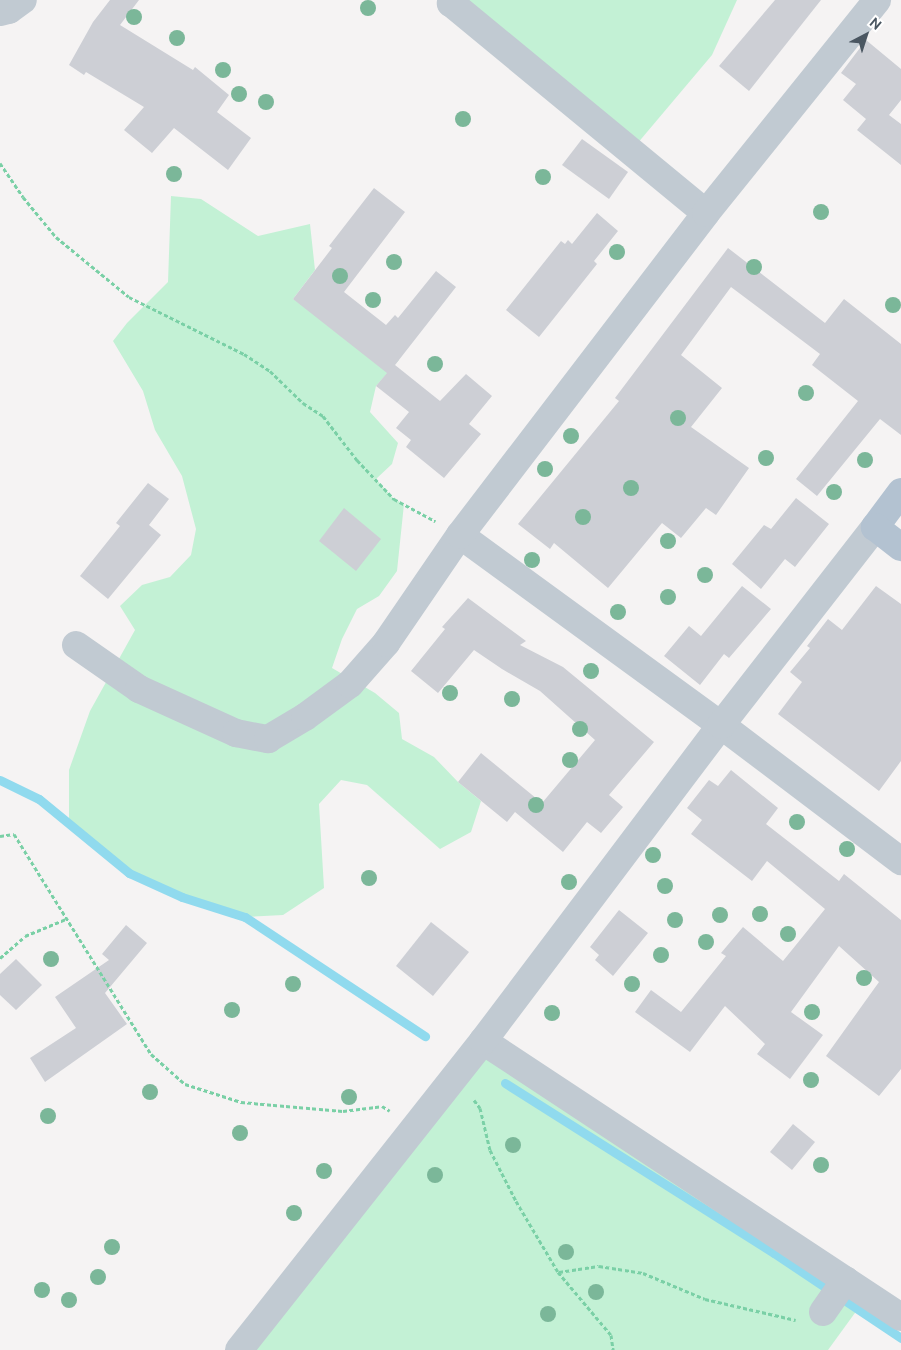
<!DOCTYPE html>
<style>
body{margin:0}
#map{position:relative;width:901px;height:1350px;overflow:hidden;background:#f5f3f3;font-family:Ubuntu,sans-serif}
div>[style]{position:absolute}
.green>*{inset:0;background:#c3f1d5}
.stream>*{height:9px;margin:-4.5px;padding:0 4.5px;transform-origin:4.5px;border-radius:4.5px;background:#90daee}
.building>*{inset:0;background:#cdcfd5}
.path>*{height:3px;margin-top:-1.5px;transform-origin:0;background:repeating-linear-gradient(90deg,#7ad0a6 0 4px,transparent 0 6.5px)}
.minor>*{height:28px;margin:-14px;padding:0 14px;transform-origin:14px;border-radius:14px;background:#c1cad2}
.major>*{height:28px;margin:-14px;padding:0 14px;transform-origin:14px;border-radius:14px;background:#b3c2d1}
.trees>*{width:16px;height:16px;margin:-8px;border-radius:50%;background:#7bb799}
span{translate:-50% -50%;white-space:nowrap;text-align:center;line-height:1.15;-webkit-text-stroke:5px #fff;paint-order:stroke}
.north{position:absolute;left:841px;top:10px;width:50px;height:50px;-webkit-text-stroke:4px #fff;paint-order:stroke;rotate:40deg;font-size:14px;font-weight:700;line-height:20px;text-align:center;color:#4a5661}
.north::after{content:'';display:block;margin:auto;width:18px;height:22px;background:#4a5661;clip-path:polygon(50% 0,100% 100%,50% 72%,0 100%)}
</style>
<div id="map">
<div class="green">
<div style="clip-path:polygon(453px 0,737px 0,712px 55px,631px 151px)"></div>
<div style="clip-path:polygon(171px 196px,201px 199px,258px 236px,310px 224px,315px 270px,293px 299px,374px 341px,399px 360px,376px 386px,370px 412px,398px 443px,392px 464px,376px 479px,394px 499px,404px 504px,397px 571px,379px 596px,357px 609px,342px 639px,332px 668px,375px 693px,399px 713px,402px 739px,434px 757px,458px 782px,481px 801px,471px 832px,440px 849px,367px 785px,341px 780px,319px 804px,324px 888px,283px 915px,245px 917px,182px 897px,129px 873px,69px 824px,69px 770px,90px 711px,135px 630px,120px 606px,142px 585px,170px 577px,191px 555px,196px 529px,182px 476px,155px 430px,143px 391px,113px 341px,127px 323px,168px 282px)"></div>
<div style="clip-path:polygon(483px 1041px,868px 1295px,828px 1350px,239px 1350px)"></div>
</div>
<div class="stream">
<div style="left:0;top:780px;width:43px;rotate:26deg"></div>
<div style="left:39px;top:799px;width:117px;rotate:39.4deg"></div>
<div style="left:129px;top:873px;width:58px;rotate:24.4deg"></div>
<div style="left:182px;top:897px;width:66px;rotate:17.6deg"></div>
<div style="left:245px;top:917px;width:216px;rotate:33.5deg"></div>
<div style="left:505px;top:1083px;width:318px;rotate:32.3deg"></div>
<div style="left:774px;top:1253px;width:153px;rotate:33.8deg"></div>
</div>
<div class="building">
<div style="clip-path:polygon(110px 0,139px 0,120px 25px,193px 70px,195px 67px,229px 95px,217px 112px,251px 138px,228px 170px,174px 128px,152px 153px,124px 130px,144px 107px,86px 72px,84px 75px,69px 65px,93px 22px)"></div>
<div style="clip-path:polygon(775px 0,821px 0,749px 91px,719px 66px)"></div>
<div style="clip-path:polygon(866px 40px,901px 69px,901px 100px,889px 115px,901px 124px,901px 165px,857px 130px,866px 119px,843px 100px,856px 84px,841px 73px)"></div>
<div style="clip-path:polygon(582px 139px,628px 172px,609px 199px,562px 165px)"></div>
<div style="clip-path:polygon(374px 188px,405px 212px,344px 292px,386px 325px,395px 315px,398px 318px,436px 271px,456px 287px,395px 365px,440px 401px,466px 374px,492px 396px,469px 424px,481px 434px,444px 478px,406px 447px,411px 440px,396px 428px,409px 412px,376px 386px,387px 373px,293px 299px,332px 248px,329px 246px)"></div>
<div style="clip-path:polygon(597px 213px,618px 231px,594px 261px,597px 264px,539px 337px,506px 310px,561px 241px,565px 244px,568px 240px,572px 244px)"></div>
<div style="clip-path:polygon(728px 248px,825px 323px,844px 299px,901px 344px,901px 435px,880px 419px,817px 496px,796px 479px,858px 401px,812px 365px,820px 354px,731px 287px,681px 355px,722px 388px,691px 427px,749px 468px,716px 515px,706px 508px,681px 538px,662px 523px,608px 588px,554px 543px,550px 549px,518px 524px,619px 401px,615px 398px)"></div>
<div style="clip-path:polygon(148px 483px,169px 499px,149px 525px,161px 535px,108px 599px,80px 576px,120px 526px,116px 523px)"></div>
<div style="clip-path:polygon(796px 498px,829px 524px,795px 567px,785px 559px,761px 589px,732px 564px,764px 525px,771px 529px)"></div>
<div style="clip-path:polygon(344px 508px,381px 539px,356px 571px,319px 541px)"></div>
<div style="clip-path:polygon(742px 586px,771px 609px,729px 658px,724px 654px,700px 685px,664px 656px,689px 626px,701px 636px)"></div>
<div style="clip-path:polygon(876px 586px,901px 604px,901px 761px,879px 791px,778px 714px,802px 682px,790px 672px,810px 648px,807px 646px,828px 619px,842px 630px)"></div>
<div style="clip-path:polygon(468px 598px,526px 641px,520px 645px,563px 667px,654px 742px,609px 795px,623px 807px,601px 833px,587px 822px,563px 852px,515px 812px,507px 822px,458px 782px,481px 753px,542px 803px,595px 740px,540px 691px,502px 669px,474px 650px,438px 693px,411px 671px,445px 629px,442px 627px)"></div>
<div style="clip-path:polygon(731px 770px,778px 808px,766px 824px,839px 881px,844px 874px,901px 920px,901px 1069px,879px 1096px,826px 1056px,879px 982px,839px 946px,791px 1012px,823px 1035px,790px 1079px,757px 1054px,765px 1044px,725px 1006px,690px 1052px,635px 1012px,651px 990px,681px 1012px,726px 956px,721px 953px,743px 927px,783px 961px,825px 909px,767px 861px,752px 881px,691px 834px,702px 820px,687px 808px,709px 780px,718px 786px)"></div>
<div style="clip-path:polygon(619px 910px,648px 933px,613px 976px,595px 960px,599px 955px,590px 947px)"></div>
<div style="clip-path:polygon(431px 922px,469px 952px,433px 996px,396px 966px)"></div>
<div style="clip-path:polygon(126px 925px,147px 943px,105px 993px,127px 1024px,45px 1082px,30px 1058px,76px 1028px,55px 997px,109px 960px,102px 954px)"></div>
<div style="clip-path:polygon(16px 959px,42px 985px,16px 1010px,0 995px,0 974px)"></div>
<div style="clip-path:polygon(793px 1124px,815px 1142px,792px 1170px,770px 1152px)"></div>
</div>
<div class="path">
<div style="left:0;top:163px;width:41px;rotate:55.9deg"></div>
<div style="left:23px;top:197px;width:52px;rotate:50.5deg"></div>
<div style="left:56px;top:237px;width:94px;rotate:39.4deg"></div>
<div style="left:129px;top:297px;width:128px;rotate:26.4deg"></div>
<div style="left:244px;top:354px;width:31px;rotate:33deg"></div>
<div style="left:270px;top:371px;width:46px;rotate:44.1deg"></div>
<div style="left:303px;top:403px;width:24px;rotate:33deg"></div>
<div style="left:323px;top:416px;width:56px;rotate:52.3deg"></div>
<div style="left:357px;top:460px;width:54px;rotate:46.5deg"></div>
<div style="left:394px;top:499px;width:47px;rotate:28.2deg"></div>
<div style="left:0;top:836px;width:14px;rotate:-8deg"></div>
<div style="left:14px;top:834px;width:259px;rotate:58.1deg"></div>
<div style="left:151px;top:1054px;width:45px;rotate:41.4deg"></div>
<div style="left:185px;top:1084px;width:59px;rotate:17.8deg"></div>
<div style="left:241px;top:1102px;width:102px;rotate:5deg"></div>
<div style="left:343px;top:1111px;width:39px;rotate:-7deg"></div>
<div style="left:382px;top:1106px;width:9px;rotate:32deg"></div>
<div style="left:0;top:958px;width:33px;rotate:-41deg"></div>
<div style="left:25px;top:936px;width:44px;rotate:-22.5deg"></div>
<div style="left:474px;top:1100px;width:10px;rotate:53deg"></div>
<div style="left:480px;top:1108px;width:43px;rotate:76.6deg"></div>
<div style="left:490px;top:1150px;width:57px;rotate:63deg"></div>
<div style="left:516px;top:1201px;width:82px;rotate:59.4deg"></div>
<div style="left:558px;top:1272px;width:82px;rotate:49.9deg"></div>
<div style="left:611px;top:1335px;width:15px;rotate:82deg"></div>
<div style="left:559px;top:1272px;width:40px;rotate:-8.5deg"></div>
<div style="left:599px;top:1266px;width:45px;rotate:9deg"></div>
<div style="left:643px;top:1273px;width:67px;rotate:22.8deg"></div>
<div style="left:705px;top:1299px;width:93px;rotate:13deg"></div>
</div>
<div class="minor">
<div style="left:453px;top:0;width:4px;rotate:124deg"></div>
<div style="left:451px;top:3px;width:330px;rotate:39.5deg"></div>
<div style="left:0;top:12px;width:9px;rotate:-13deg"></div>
<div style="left:9px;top:10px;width:17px;rotate:-36deg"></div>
<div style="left:460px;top:535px;width:323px;rotate:36.1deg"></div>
<div style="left:721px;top:725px;width:226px;rotate:37.1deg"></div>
<div style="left:76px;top:645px;width:77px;rotate:34.9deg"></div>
<div style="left:139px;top:689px;width:107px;rotate:24.4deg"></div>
<div style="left:236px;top:733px;width:33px;rotate:11deg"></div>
<div style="left:268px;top:739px;width:43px;rotate:-30.7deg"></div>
<div style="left:305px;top:717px;width:56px;rotate:-36.3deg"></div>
<div style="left:350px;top:684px;width:55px;rotate:-48.7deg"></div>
<div style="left:386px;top:643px;width:131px;rotate:-55.6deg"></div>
<div style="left:460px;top:535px;width:405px;rotate:-52.6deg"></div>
<div style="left:706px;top:213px;width:273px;rotate:-51.2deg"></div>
<div style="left:483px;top:1041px;width:501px;rotate:33.44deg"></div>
<div style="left:823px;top:1312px;width:39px;rotate:-55deg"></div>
<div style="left:239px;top:1350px;width:394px;rotate:-51.7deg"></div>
<div style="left:483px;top:1041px;width:396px;rotate:-53deg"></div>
<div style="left:721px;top:725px;width:251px;rotate:-52.1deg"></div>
</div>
<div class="major">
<div style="left:901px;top:492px;width:44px;rotate:126.6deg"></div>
<div style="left:875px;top:527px;width:33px;rotate:38deg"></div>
</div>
<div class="trees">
<div style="left:368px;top:8px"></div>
<div style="left:134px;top:17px"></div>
<div style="left:177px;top:38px"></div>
<div style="left:223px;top:70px"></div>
<div style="left:239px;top:94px"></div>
<div style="left:266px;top:102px"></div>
<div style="left:463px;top:119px"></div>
<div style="left:174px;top:174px"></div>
<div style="left:543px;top:177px"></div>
<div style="left:821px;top:212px"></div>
<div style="left:617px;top:252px"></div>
<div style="left:394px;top:262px"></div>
<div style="left:754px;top:267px"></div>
<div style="left:340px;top:276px"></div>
<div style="left:373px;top:300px"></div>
<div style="left:893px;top:305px"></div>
<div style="left:435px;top:364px"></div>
<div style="left:806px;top:393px"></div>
<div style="left:678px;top:418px"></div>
<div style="left:571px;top:436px"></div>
<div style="left:766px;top:458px"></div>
<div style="left:865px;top:460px"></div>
<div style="left:545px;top:469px"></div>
<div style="left:631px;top:488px"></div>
<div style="left:834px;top:492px"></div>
<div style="left:583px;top:517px"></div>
<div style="left:668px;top:541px"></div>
<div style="left:532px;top:560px"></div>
<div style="left:705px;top:575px"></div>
<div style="left:668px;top:597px"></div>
<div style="left:618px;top:612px"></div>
<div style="left:591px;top:671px"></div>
<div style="left:450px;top:693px"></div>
<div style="left:512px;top:699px"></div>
<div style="left:580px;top:729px"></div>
<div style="left:570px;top:760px"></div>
<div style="left:536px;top:805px"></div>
<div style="left:797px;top:822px"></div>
<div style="left:847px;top:849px"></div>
<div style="left:653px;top:855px"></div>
<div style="left:369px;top:878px"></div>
<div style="left:569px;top:882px"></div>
<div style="left:665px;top:886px"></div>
<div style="left:760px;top:914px"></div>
<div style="left:720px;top:915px"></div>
<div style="left:675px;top:920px"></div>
<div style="left:788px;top:934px"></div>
<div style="left:706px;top:942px"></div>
<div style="left:661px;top:955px"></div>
<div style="left:51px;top:959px"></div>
<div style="left:864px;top:978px"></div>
<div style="left:293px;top:984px"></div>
<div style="left:632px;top:984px"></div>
<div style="left:232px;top:1010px"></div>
<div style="left:812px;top:1012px"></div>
<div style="left:552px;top:1013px"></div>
<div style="left:811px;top:1080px"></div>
<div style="left:150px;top:1092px"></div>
<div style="left:349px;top:1097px"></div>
<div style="left:48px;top:1116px"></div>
<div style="left:240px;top:1133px"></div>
<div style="left:513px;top:1145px"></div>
<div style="left:821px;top:1165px"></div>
<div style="left:324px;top:1171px"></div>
<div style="left:435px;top:1175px"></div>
<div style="left:294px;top:1213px"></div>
<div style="left:112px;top:1247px"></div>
<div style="left:566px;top:1252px"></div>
<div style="left:98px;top:1277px"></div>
<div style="left:42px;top:1290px"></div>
<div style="left:596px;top:1292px"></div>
<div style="left:69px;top:1300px"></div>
<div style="left:548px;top:1314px"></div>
</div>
<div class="north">N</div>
</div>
